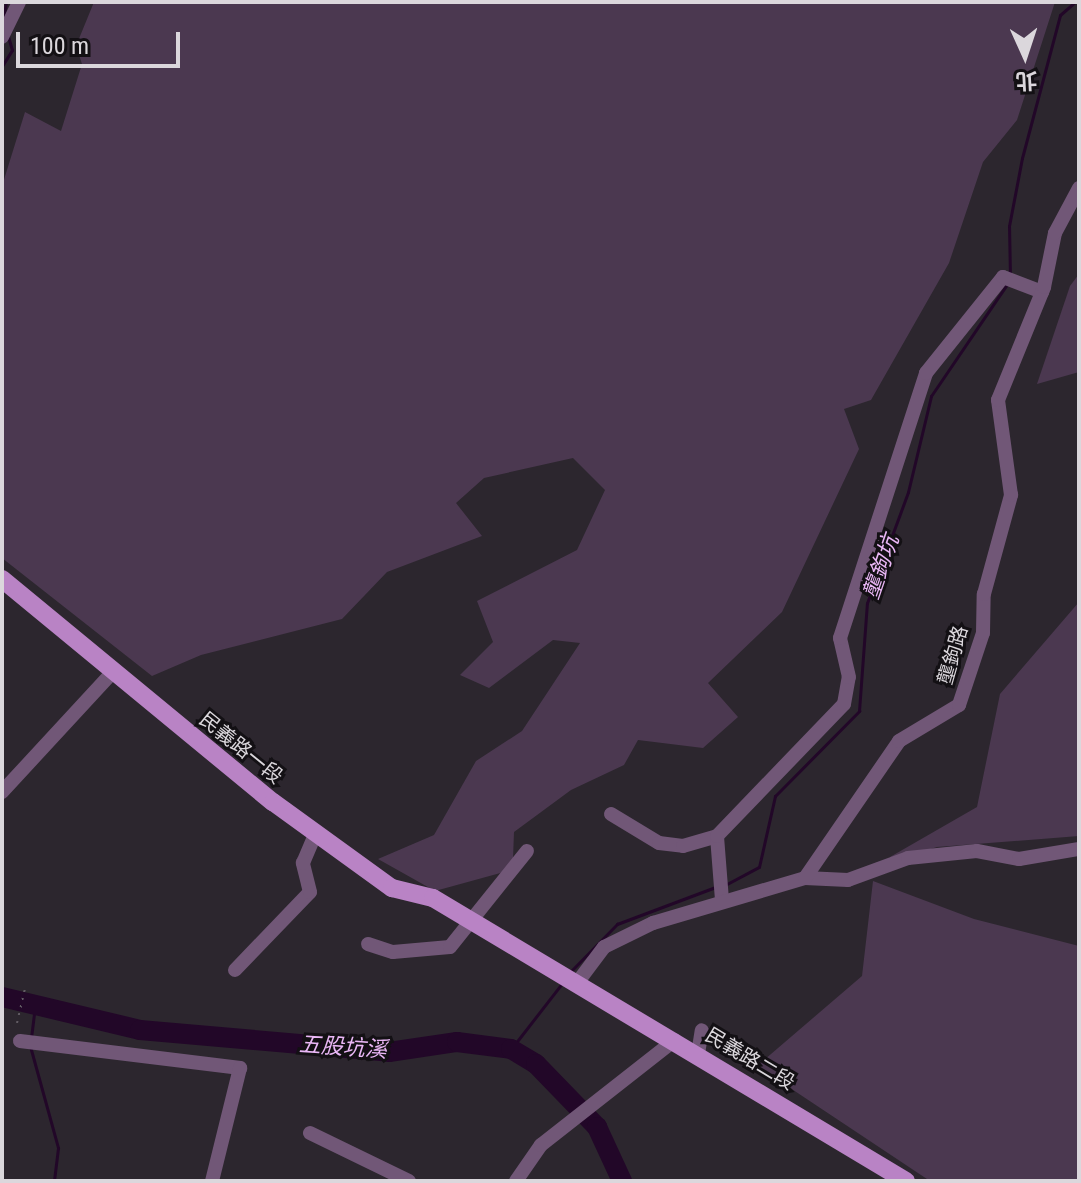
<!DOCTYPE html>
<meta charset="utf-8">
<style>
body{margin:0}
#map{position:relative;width:1081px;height:1183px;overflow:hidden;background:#2c262e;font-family:"Roboto Condensed","Noto Sans TC",sans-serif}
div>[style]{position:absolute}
.green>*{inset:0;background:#4b3850}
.stream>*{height:3px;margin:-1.5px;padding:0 1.5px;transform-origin:1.5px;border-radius:1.5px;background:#220728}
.river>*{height:20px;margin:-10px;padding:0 10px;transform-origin:10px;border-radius:10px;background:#220728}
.path>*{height:2px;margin-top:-1px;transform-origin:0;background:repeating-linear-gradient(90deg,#625c64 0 2px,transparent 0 8px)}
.minor>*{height:14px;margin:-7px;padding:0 7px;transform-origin:7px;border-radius:7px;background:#715777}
.major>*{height:18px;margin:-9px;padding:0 9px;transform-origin:9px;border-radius:9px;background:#b983c5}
span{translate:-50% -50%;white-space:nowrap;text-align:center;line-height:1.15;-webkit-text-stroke:6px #131014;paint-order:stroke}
.street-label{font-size:20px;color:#dbd7dc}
.water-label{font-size:22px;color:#eab7f6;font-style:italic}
.frame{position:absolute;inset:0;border:4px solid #dbd7dc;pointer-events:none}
.north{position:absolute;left:985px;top:16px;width:80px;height:80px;-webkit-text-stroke:6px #131014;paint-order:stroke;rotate:177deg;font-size:22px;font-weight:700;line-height:32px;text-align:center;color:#dbd7dc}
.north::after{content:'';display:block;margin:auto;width:28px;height:36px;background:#dbd7dc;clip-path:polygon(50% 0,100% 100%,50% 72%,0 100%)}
.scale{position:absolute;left:16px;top:32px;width:164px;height:36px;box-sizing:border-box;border:4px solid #dbd7dc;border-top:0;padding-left:10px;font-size:24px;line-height:28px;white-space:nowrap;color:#dbd7dc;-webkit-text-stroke:6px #131014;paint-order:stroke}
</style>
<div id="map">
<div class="green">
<div style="clip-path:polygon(94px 2px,1055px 2px,1017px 120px,983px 162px,949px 263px,871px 400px,844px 409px,859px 449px,782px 612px,708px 683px,738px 717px,703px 748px,638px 740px,624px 765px,571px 790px,514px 832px,513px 859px,504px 872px,435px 891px,378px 859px,434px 835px,476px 761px,522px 731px,580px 643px,553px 640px,489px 688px,460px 675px,493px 642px,477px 601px,577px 550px,605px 490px,573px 458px,484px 478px,456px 503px,482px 536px,387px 572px,342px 619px,201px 655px,152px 676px,2px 558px,2px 186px,25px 112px,61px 131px,82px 64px,76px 46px)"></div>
<div style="clip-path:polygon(1079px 274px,1079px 372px,1037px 384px,1070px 286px)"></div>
<div style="clip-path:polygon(1079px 602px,1079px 836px,937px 847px,893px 861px,890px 857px,977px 807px,1000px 694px)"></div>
<div style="clip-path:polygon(873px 881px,974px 919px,1079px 946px,1079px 1181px,930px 1181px,757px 1066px,862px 976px)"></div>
</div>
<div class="stream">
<div style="left:3px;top:21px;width:19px;rotate:-81deg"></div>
<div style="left:2px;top:66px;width:19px;rotate:-58deg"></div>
<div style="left:12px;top:50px;width:15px;rotate:-106deg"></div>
<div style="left:1010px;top:277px;width:51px;rotate:-91.1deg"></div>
<div style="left:1009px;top:226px;width:69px;rotate:-79.2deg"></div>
<div style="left:1022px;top:158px;width:148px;rotate:-75.1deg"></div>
<div style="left:1060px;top:15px;width:20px;rotate:-41deg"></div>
<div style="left:725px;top:885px;width:38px;rotate:-28deg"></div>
<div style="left:759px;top:867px;width:73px;rotate:-77.3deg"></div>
<div style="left:775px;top:796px;width:120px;rotate:-45.3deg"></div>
<div style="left:859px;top:711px;width:108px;rotate:-85.8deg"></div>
<div style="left:867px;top:603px;width:118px;rotate:-69.7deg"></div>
<div style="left:908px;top:492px;width:99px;rotate:-76.5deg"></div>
<div style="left:931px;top:396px;width:135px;rotate:-55.8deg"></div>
<div style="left:569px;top:973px;width:69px;rotate:-45.6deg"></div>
<div style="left:617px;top:924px;width:108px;rotate:-20.6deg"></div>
<div style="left:31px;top:1038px;width:32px;rotate:-83deg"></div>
<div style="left:30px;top:1046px;width:106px;rotate:74.6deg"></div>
<div style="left:58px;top:1148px;width:33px;rotate:97deg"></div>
<div style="left:511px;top:1049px;width:85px;rotate:-52.2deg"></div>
</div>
<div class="river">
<div style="left:2px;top:997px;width:142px;rotate:13.4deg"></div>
<div style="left:140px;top:1030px;width:250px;rotate:5deg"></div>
<div style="left:389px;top:1052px;width:69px;rotate:-8.4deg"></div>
<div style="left:457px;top:1042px;width:54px;rotate:7.4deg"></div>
<div style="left:511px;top:1049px;width:29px;rotate:31deg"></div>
<div style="left:536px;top:1064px;width:88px;rotate:45.9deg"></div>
<div style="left:597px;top:1127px;width:60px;rotate:65.2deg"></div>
</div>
<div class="path">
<div style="left:17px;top:1023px;width:36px;rotate:-77deg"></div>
</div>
<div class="minor">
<div style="left:2px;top:37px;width:39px;rotate:-64deg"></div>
<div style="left:2px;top:792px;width:162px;rotate:-47.3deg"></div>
<div style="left:611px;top:814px;width:56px;rotate:31.1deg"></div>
<div style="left:659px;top:843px;width:24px;rotate:7deg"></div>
<div style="left:683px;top:846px;width:35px;rotate:-16deg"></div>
<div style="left:805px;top:878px;width:43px;rotate:2.7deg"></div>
<div style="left:848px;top:880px;width:64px;rotate:-20.1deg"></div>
<div style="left:908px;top:858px;width:69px;rotate:-5.8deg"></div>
<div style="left:977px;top:851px;width:43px;rotate:10.8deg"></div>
<div style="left:1019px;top:859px;width:61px;rotate:-9.5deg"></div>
<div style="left:722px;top:900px;width:64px;rotate:-94.5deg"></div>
<div style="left:717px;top:836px;width:183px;rotate:-46.1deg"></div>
<div style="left:844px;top:704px;width:27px;rotate:-80deg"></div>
<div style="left:849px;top:677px;width:40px;rotate:-103deg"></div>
<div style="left:840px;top:638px;width:279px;rotate:-72deg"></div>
<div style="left:926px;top:373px;width:123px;rotate:-51.3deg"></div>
<div style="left:1003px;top:277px;width:42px;rotate:21deg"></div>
<div style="left:368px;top:944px;width:26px;rotate:18deg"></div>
<div style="left:393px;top:952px;width:57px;rotate:-5deg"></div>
<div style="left:450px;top:947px;width:123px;rotate:-51.3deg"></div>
<div style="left:235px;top:970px;width:108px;rotate:-46.1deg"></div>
<div style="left:310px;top:892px;width:30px;rotate:-104deg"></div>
<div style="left:303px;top:863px;width:34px;rotate:-67deg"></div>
<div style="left:577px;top:983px;width:45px;rotate:-53.1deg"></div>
<div style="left:604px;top:947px;width:55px;rotate:-26.1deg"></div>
<div style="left:653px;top:923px;width:159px;rotate:-16.5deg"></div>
<div style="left:805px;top:878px;width:166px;rotate:-55.5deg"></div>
<div style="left:899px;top:741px;width:70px;rotate:-31deg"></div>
<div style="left:959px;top:705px;width:76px;rotate:-71.6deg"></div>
<div style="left:983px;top:633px;width:39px;rotate:-89deg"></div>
<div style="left:984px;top:594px;width:103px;rotate:-74.7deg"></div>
<div style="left:1011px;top:495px;width:96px;rotate:-97.8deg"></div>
<div style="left:998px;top:400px;width:122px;rotate:-67.8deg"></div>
<div style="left:1044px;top:287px;width:55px;rotate:-78.5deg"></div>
<div style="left:1055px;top:233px;width:51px;rotate:-61.9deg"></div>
<div style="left:20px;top:1041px;width:222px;rotate:7deg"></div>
<div style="left:240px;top:1068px;width:116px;rotate:103.9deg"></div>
<div style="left:698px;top:1054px;width:24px;rotate:-81deg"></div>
<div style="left:310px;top:1133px;width:110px;rotate:25.9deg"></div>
<div style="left:516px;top:1181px;width:44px;rotate:-55.2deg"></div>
<div style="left:541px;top:1145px;width:170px;rotate:-38.1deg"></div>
</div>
<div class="major">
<div style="left:2px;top:579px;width:351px;rotate:39.5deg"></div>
<div style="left:273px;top:802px;width:147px;rotate:35.9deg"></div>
<div style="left:392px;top:888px;width:42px;rotate:13.7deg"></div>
<div style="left:433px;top:898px;width:551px;rotate:30.89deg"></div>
</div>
<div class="street-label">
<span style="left:953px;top:655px;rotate:-74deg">壟鉤路</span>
<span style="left:241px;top:748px;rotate:39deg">民義路一段</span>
<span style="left:750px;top:1059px;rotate:31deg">民義路二段</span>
</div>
<div class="water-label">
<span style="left:881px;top:567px;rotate:-71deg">壟鉤坑</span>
<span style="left:343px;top:1047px;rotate:4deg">五股坑溪</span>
</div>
<div class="frame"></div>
<div class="north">北</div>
<div class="scale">100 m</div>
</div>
